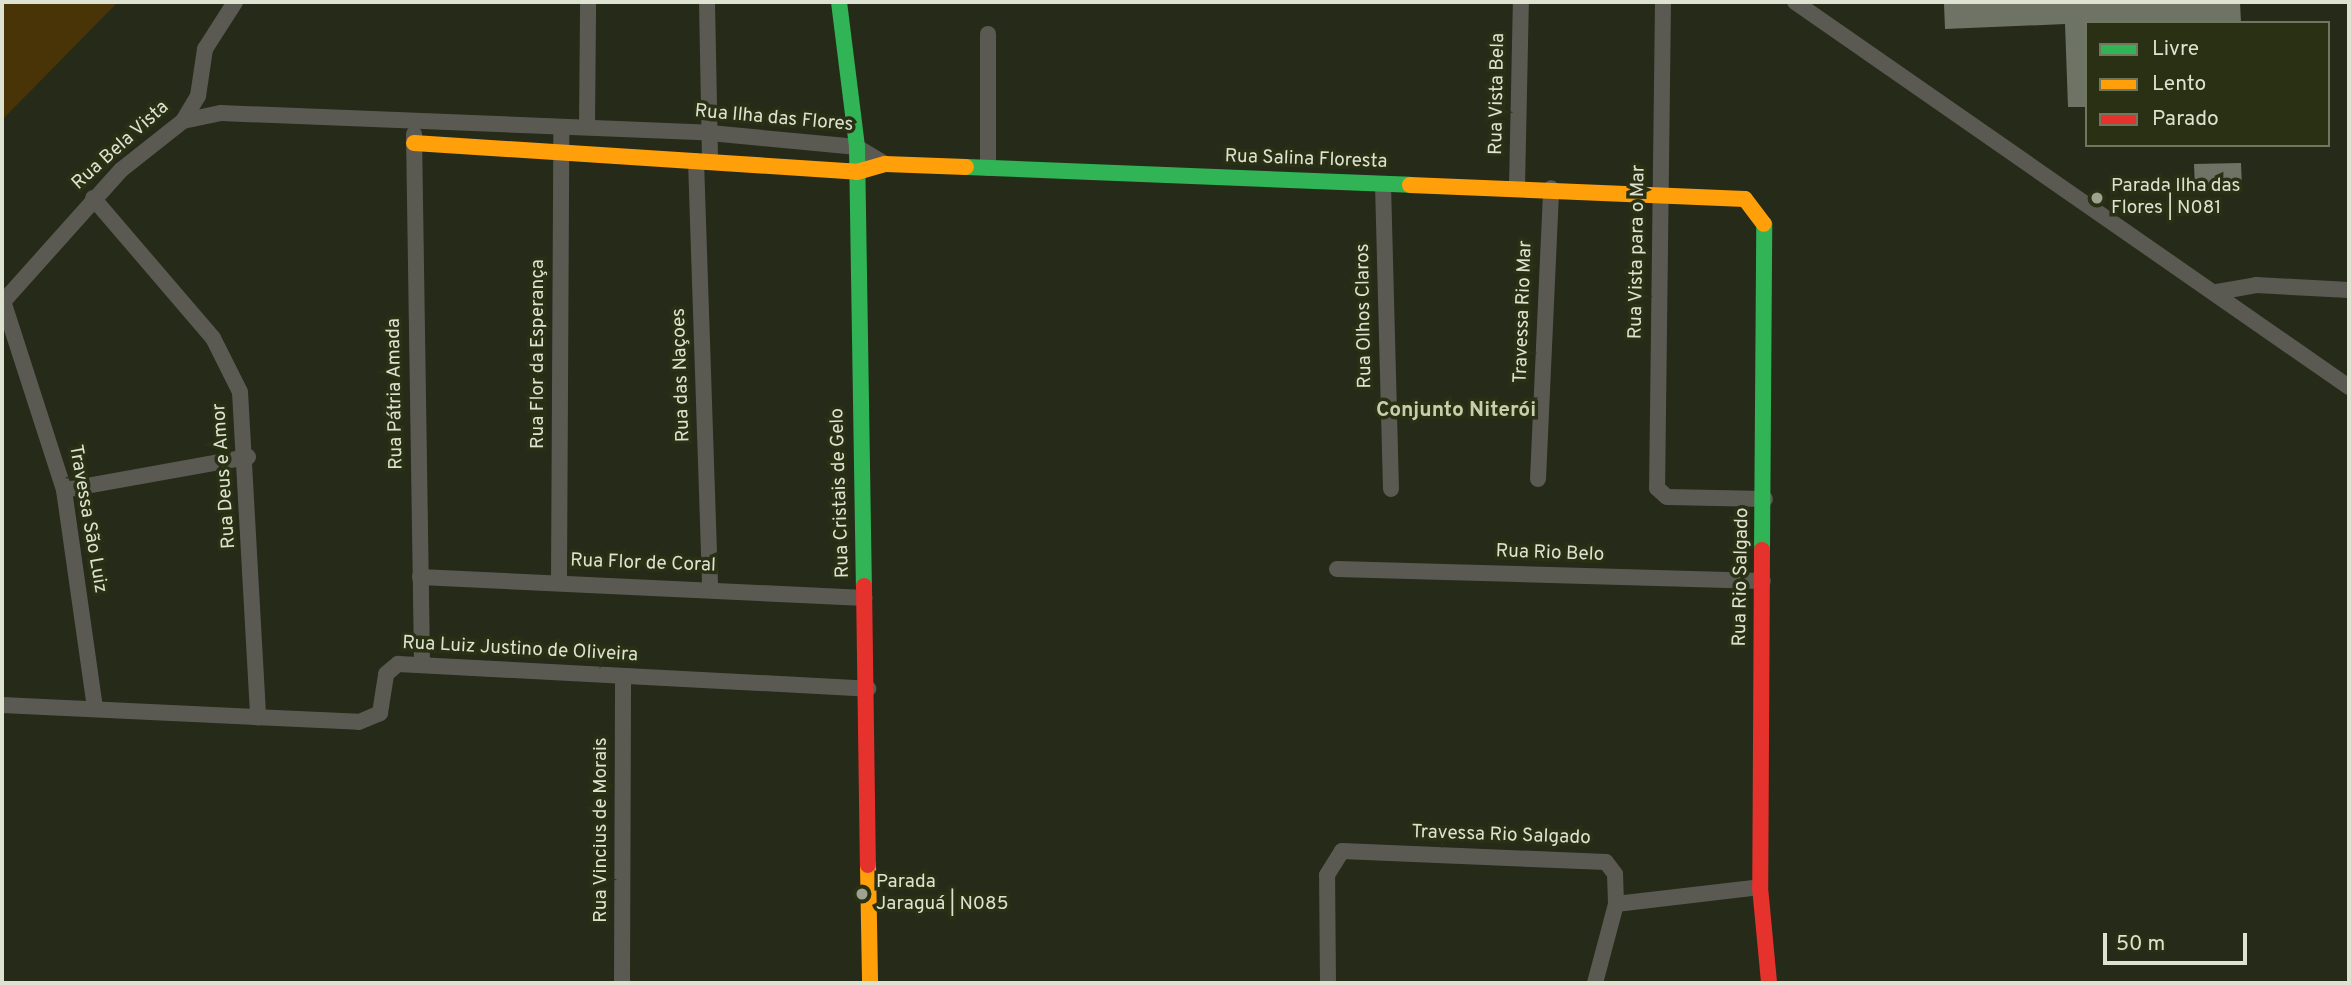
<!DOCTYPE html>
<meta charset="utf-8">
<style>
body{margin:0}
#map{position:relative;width:2351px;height:985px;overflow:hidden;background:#262a19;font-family:Overpass,sans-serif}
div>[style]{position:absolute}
.green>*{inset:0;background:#483406}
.building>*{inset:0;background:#6d7466}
.street>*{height:16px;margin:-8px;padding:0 8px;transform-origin:8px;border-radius:8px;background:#5a5a53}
.fast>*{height:16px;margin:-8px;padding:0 8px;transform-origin:8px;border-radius:8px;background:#30b455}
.slow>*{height:16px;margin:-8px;padding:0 8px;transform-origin:8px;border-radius:8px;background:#ff9f0a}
.jam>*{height:16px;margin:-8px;padding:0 8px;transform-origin:8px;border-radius:8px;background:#e5322d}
.dots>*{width:19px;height:19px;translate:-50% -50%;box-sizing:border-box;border:4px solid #293013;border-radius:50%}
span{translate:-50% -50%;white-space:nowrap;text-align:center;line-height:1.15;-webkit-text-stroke:7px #293013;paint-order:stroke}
.street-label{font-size:19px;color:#dde2d1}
.poi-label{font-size:19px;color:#dde2d1}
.left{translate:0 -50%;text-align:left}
.neighbourhood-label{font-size:21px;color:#c5cfac;font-weight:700}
.frame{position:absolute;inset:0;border:4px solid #dde2d1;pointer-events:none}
.legend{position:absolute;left:2085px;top:21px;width:245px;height:126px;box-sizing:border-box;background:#293013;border:2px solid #71775f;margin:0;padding:9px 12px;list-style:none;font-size:21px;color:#dde2d1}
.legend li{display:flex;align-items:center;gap:14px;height:35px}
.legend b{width:35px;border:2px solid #71775f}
.scale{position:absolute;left:2103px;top:933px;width:144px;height:32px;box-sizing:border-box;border:4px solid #dde2d1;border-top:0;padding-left:9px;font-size:21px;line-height:24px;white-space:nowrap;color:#dde2d1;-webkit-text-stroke:5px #293013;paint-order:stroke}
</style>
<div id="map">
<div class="green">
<div style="clip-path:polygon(2px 2px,118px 2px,2px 120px)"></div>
</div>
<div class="building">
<div style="clip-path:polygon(2240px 2px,2241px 23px,2087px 23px,2087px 107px,2068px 107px,2065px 24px,1945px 29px,1944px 4px)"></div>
<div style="clip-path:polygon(2241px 163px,2242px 188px,2195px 190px,2194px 164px)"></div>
</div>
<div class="street">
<div style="left:707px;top:2px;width:159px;rotate:88.9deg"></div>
<div style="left:1663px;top:2px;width:486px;rotate:90.7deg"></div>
<div style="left:1657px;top:488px;width:13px;rotate:42deg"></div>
<div style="left:1667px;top:497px;width:98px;rotate:1.2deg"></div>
<div style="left:1795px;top:2px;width:675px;rotate:34.8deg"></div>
<div style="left:183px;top:121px;width:39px;rotate:-12deg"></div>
<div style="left:221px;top:113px;width:489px;rotate:2.3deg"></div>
<div style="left:710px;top:133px;width:148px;rotate:5.4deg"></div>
<div style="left:857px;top:147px;width:33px;rotate:31deg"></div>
<div style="left:587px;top:127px;width:125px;rotate:-89.5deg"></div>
<div style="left:414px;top:134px;width:529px;rotate:89.13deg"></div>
<div style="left:696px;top:161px;width:426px;rotate:88.1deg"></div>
<div style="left:988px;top:168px;width:134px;rotate:-90deg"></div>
<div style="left:1383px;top:184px;width:305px;rotate:88.5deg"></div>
<div style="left:1517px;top:187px;width:185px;rotate:-88.8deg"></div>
<div style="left:93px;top:198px;width:184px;rotate:49.4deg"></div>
<div style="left:213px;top:338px;width:60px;rotate:63.4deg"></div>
<div style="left:240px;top:392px;width:326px;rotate:86.8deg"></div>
<div style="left:2217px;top:292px;width:40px;rotate:-10deg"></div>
<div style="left:2256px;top:285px;width:93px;rotate:3.1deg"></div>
<div style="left:3px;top:301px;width:199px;rotate:72.1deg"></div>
<div style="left:64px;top:490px;width:221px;rotate:81.9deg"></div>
<div style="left:2px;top:303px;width:178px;rotate:-48.2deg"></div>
<div style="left:121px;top:170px;width:79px;rotate:-38.3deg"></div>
<div style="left:183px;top:121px;width:29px;rotate:-59deg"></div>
<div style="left:198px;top:96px;width:48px;rotate:-81.5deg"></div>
<div style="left:205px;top:49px;width:56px;rotate:-57.4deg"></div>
<div style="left:1538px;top:479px;width:291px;rotate:-87.4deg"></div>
<div style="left:64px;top:490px;width:187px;rotate:-10.2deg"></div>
<div style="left:1337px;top:569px;width:426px;rotate:1.6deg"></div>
<div style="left:420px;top:577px;width:445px;rotate:2.7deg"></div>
<div style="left:559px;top:581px;width:454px;rotate:-89.7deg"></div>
<div style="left:2px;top:705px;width:357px;rotate:2.7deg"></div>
<div style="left:359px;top:722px;width:23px;rotate:-23deg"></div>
<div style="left:380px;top:713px;width:39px;rotate:-81deg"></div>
<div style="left:386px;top:674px;width:16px;rotate:-40deg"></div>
<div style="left:398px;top:664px;width:471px;rotate:3deg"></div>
<div style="left:622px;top:983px;width:307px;rotate:-89.8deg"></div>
<div style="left:1328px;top:983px;width:108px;rotate:-90.5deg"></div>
<div style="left:1327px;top:875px;width:28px;rotate:-58deg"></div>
<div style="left:1342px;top:851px;width:264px;rotate:2.4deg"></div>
<div style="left:1606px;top:862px;width:15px;rotate:53deg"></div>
<div style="left:1615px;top:874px;width:30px;rotate:88deg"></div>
<div style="left:1616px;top:904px;width:145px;rotate:-6.7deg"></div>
<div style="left:1595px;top:983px;width:82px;rotate:-75.1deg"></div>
</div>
<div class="fast">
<div style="left:839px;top:2px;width:146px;rotate:82.9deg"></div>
<div style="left:857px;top:147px;width:439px;rotate:89.1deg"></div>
<div style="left:966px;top:167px;width:444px;rotate:2.3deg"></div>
<div style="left:1762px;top:550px;width:326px;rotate:-89.6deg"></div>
</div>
<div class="slow">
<div style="left:414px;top:143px;width:444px;rotate:3.7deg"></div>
<div style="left:857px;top:172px;width:29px;rotate:-16deg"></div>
<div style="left:885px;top:164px;width:81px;rotate:2.1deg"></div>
<div style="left:1410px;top:185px;width:335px;rotate:2.4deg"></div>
<div style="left:1745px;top:199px;width:31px;rotate:53deg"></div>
<div style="left:868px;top:865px;width:118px;rotate:89deg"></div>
</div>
<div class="jam">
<div style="left:1762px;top:550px;width:337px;rotate:90.3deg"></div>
<div style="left:1760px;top:887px;width:96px;rotate:84.6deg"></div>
<div style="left:864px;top:586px;width:279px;rotate:89.2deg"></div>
</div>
<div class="dots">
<div style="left:2097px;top:198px;background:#9da291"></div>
<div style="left:862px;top:894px;background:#9da291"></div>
</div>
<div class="street-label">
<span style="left:1498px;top:94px;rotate:-89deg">Rua Vista Bela</span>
<span style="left:774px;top:119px;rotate:5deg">Rua Ilha das Flores</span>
<span style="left:121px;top:146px;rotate:-42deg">Rua Bela Vista</span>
<span style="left:1306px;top:160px;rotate:2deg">Rua Salina Floresta</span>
<span style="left:1638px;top:252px;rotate:-89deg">Rua Vista para o Mar</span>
<span style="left:1524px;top:312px;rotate:-88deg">Travessa Rio Mar</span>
<span style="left:1365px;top:316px;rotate:-91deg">Rua Olhos Claros</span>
<span style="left:539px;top:354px;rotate:-90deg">Rua Flor da Esperança</span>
<span style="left:682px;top:375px;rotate:-92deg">Rua das Naçoes</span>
<span style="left:396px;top:394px;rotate:-91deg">Rua Pátria Amada</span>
<span style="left:225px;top:476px;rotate:-94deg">Rua Deus e Amor</span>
<span style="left:841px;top:493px;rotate:-92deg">Rua Cristais de Gelo</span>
<span style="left:87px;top:519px;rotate:80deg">Travessa São Luiz</span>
<span style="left:1550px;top:554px;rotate:2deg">Rua Rio Belo</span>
<span style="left:643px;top:564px;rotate:2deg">Rua Flor de Coral</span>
<span style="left:1742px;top:577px;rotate:-89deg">Rua Rio Salgado</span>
<span style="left:520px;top:650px;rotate:3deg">Rua Luiz Justino de Oliveira</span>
<span style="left:602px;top:830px;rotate:-90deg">Rua Vincius de Morais</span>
<span style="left:1501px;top:836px;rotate:2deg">Travessa Rio Salgado</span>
</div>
<div class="poi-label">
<span class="left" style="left:2111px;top:198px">Parada Ilha das<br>Flores | N081</span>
<span class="left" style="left:876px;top:894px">Parada<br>Jaraguá | N085</span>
</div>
<div class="neighbourhood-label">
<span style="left:1456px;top:411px">Conjunto Niterói</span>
</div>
<div class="frame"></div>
<ul class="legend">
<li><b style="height:9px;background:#30b455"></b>Livre</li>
<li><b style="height:9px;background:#ff9f0a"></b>Lento</li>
<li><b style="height:9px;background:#e5322d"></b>Parado</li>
</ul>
<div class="scale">50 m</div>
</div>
